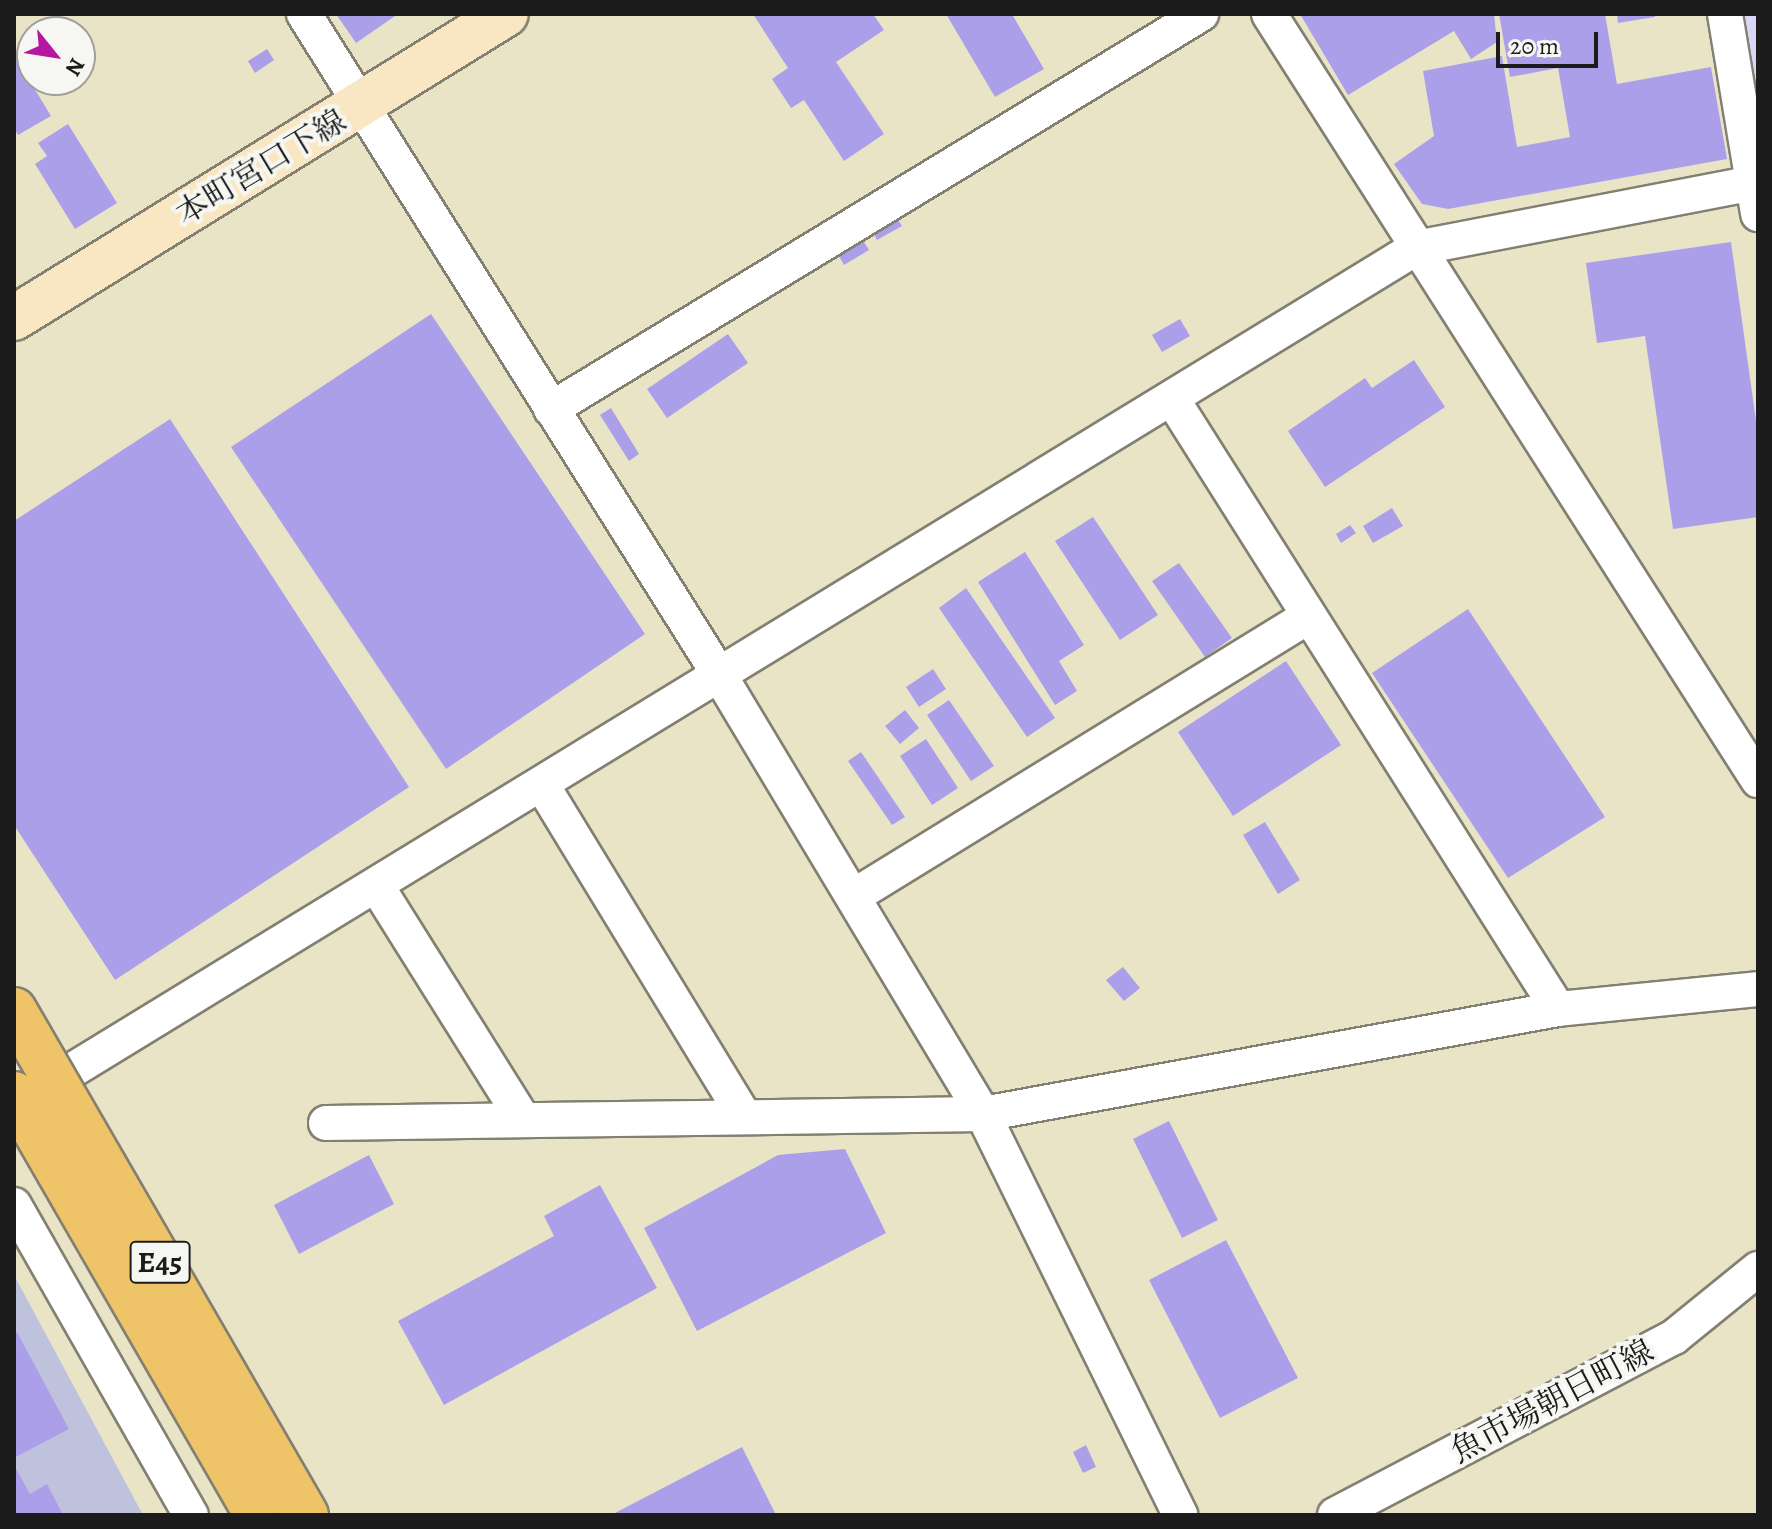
<!DOCTYPE html>
<meta charset="utf-8">
<style>
body{margin:0}
#map{position:relative;width:1772px;height:1529px;overflow:hidden;background:#eae4c7;font-family:Alegreya,"Noto Serif JP",serif}
div>[style]{position:absolute}
.built>*{inset:0;background:#d8d7f8}
.industrial>*{inset:0;background:#bfc2dd}
.building>*{inset:0;background:#ac9fea}
.roads{filter:drop-shadow(2px 0 #838072) drop-shadow(-2px 0 #838072) drop-shadow(0 2px #838072) drop-shadow(0 -2px #838072)}
.street>*{height:34px;margin:-17px;padding:0 17px;transform-origin:17px;border-radius:17px;background:#fff}
.secondary>*{height:44px;margin:-22px;padding:0 22px;transform-origin:22px;border-radius:22px;background:#f9e7c3}
.bridges{filter:drop-shadow(2px 0 #838072) drop-shadow(-2px 0 #838072) drop-shadow(0 2px #838072) drop-shadow(0 -2px #838072)}
.highway-bridge>*{height:44px;margin:-22px;padding:0 22px;transform-origin:22px;border-radius:22px;background:#efc469}
span{translate:-50% -50%;white-space:nowrap;text-align:center;line-height:1.15;-webkit-text-stroke:8px #f6f6f2;paint-order:stroke}
.shield-label span{padding:2px 6px;background:#f6f6f2;border:2px solid;border-radius:6px;-webkit-text-stroke-width:0}
.shield-label{font-size:30px;color:#1c1c1c;font-weight:700}
.street-label{font-size:32px;color:#1c1c1c}
.frame{position:absolute;inset:0;border:16px solid #1c1c1c;pointer-events:none}
.north{position:absolute;left:16px;top:16px;width:80px;height:80px;box-sizing:border-box;background:#f6f6f2;border:2px solid #9f9f9c;border-radius:50%;rotate:120deg;font-size:22px;font-weight:700;line-height:32px;text-align:center;color:#1c1c1c}
.north::after{content:'';display:block;margin:auto;width:28px;height:36px;background:#b5179e;clip-path:polygon(50% 0,100% 100%,50% 72%,0 100%)}
.scale{position:absolute;left:1496px;top:32px;width:102px;height:36px;box-sizing:border-box;border:4px solid #1c1c1c;border-top:0;padding-left:10px;font-size:24px;line-height:28px;white-space:nowrap;color:#1c1c1c;-webkit-text-stroke:6px #f6f6f2;paint-order:stroke}
</style>
<div id="map">
<div class="built">
<div style="clip-path:polygon(1744px 14px,1758px 14px,1758px 104px)"></div>
</div>
<div class="industrial">
<div style="clip-path:polygon(14px 1275px,143px 1515px,14px 1515px)"></div>
</div>
<div class="building">
<div style="clip-path:polygon(336px 14px,398px 14px,356px 43px)"></div>
<div style="clip-path:polygon(753px 14px,873px 14px,884px 30px,836px 62px,884px 134px,844px 161px,804px 100px,791px 108px,772px 79px,788px 68px)"></div>
<div style="clip-path:polygon(946px 14px,1012px 14px,1044px 69px,995px 97px)"></div>
<div style="clip-path:polygon(1300px 14px,1494px 14px,1497px 42px,1471px 59px,1454px 31px,1348px 95px)"></div>
<div style="clip-path:polygon(1499px 14px,1605px 14px,1617px 84px,1711px 67px,1727px 159px,1448px 209px,1422px 204px,1394px 164px,1434px 136px,1423px 71px,1502px 56px,1517px 147px,1570px 137px,1558px 68px,1510px 77px)"></div>
<div style="clip-path:polygon(1617px 14px,1655px 14px,1655px 17px,1618px 23px)"></div>
<div style="clip-path:polygon(267px 49px,274px 60px,255px 73px,248px 61px)"></div>
<div style="clip-path:polygon(14px 55px,51px 116px,18px 135px,14px 128px)"></div>
<div style="clip-path:polygon(68px 124px,117px 203px,75px 229px,35px 164px,47px 156px,38px 143px)"></div>
<div style="clip-path:polygon(895px 215px,902px 226px,877px 240px,871px 229px)"></div>
<div style="clip-path:polygon(862px 239px,869px 250px,844px 265px,838px 254px)"></div>
<div style="clip-path:polygon(1731px 242px,1758px 435px,1758px 517px,1673px 529px,1645px 336px,1597px 343px,1586px 263px)"></div>
<div style="clip-path:polygon(431px 314px,645px 634px,446px 769px,231px 447px)"></div>
<div style="clip-path:polygon(1180px 319px,1190px 336px,1162px 352px,1152px 335px)"></div>
<div style="clip-path:polygon(728px 334px,748px 363px,667px 418px,647px 389px)"></div>
<div style="clip-path:polygon(1414px 360px,1445px 407px,1325px 487px,1288px 431px,1365px 378px,1372px 388px)"></div>
<div style="clip-path:polygon(611px 408px,639px 454px,629px 461px,600px 415px)"></div>
<div style="clip-path:polygon(170px 419px,409px 787px,115px 980px,14px 825px,14px 521px)"></div>
<div style="clip-path:polygon(1392px 508px,1403px 526px,1373px 543px,1363px 526px)"></div>
<div style="clip-path:polygon(1093px 517px,1158px 615px,1120px 640px,1055px 541px)"></div>
<div style="clip-path:polygon(1350px 525px,1356px 533px,1341px 543px,1336px 534px)"></div>
<div style="clip-path:polygon(1025px 552px,1084px 645px,1059px 661px,1077px 691px,1055px 705px,978px 582px)"></div>
<div style="clip-path:polygon(1179px 563px,1232px 638px,1205px 657px,1152px 581px)"></div>
<div style="clip-path:polygon(966px 588px,1055px 718px,1027px 737px,939px 608px)"></div>
<div style="clip-path:polygon(1468px 609px,1605px 817px,1508px 878px,1372px 673px)"></div>
<div style="clip-path:polygon(1286px 661px,1341px 745px,1233px 816px,1178px 732px)"></div>
<div style="clip-path:polygon(933px 669px,946px 689px,919px 707px,906px 687px)"></div>
<div style="clip-path:polygon(949px 700px,994px 766px,971px 781px,927px 715px)"></div>
<div style="clip-path:polygon(905px 710px,919px 728px,900px 744px,885px 726px)"></div>
<div style="clip-path:polygon(926px 739px,958px 788px,932px 805px,900px 756px)"></div>
<div style="clip-path:polygon(861px 752px,905px 817px,892px 825px,848px 761px)"></div>
<div style="clip-path:polygon(1265px 822px,1300px 880px,1278px 894px,1243px 835px)"></div>
<div style="clip-path:polygon(1123px 967px,1140px 988px,1124px 1001px,1106px 980px)"></div>
<div style="clip-path:polygon(1169px 1121px,1218px 1220px,1182px 1238px,1133px 1139px)"></div>
<div style="clip-path:polygon(845px 1149px,886px 1233px,697px 1331px,644px 1228px,778px 1155px)"></div>
<div style="clip-path:polygon(369px 1155px,394px 1204px,299px 1254px,274px 1205px)"></div>
<div style="clip-path:polygon(600px 1185px,657px 1288px,444px 1405px,398px 1321px,554px 1236px,544px 1216px)"></div>
<div style="clip-path:polygon(1226px 1240px,1298px 1378px,1220px 1418px,1149px 1280px)"></div>
<div style="clip-path:polygon(17px 1332px,69px 1429px,14px 1458px,14px 1333px)"></div>
<div style="clip-path:polygon(1086px 1445px,1096px 1467px,1083px 1473px,1073px 1452px)"></div>
<div style="clip-path:polygon(742px 1447px,776px 1515px,611px 1515px)"></div>
<div style="clip-path:polygon(14px 1465px,30px 1494px,47px 1484px,63px 1515px,14px 1515px)"></div>
</div>
<div class="roads">
<div class="street">
<div style="left:304px;top:14px;width:782px;rotate:57.85deg"></div>
<div style="left:720px;top:676px;width:511px;rotate:59.02deg"></div>
<div style="left:983px;top:1114px;width:447px;rotate:63.8deg"></div>
<div style="left:1269px;top:14px;width:909px;rotate:57.45deg"></div>
<div style="left:1725px;top:14px;width:203px;rotate:80.6deg"></div>
<div style="left:1174px;top:402px;width:718px;rotate:57.68deg"></div>
<div style="left:551px;top:409px;width:761px;rotate:-31.29deg"></div>
<div style="left:542px;top:785px;width:389px;rotate:58.6deg"></div>
<div style="left:376px;top:885px;width:276px;rotate:57.9deg"></div>
<div style="left:854px;top:896px;width:528px;rotate:-31.61deg"></div>
<div style="left:35px;top:1093px;width:1619px;rotate:-31.46deg"></div>
<div style="left:1416px;top:248px;width:348px;rotate:-10.9deg"></div>
<div style="left:326px;top:1123px;width:657px;rotate:-0.78deg"></div>
<div style="left:983px;top:1114px;width:585px;rotate:-10.35deg"></div>
<div style="left:1558px;top:1009px;width:201px;rotate:-5.7deg"></div>
<div style="left:14px;top:1205px;width:357px;rotate:60.3deg"></div>
<div style="left:1335px;top:1515px;width:383px;rotate:-27.7deg"></div>
<div style="left:1674px;top:1337px;width:108px;rotate:-39deg"></div>
</div>
<div class="secondary">
<div style="left:14px;top:318px;width:578px;rotate:-31.71deg"></div>
</div>
</div>
<div class="bridges">
<div class="highway-bridge">
<div style="left:14px;top:1010px;width:583px;rotate:59.96deg"></div>
<div style="left:14px;top:1094px;width:486px;rotate:60deg"></div>
</div>
</div>
<div class="shield-label">
<span style="left:160px;top:1262px">E45</span>
</div>
<div class="street-label">
<span style="left:261px;top:167px;rotate:-31deg">本町宮口下線</span>
<span style="left:1552px;top:1401px;rotate:-28deg">魚市場朝日町線</span>
</div>
<div class="frame"></div>
<div class="north">N</div>
<div class="scale">20 m</div>
</div>
